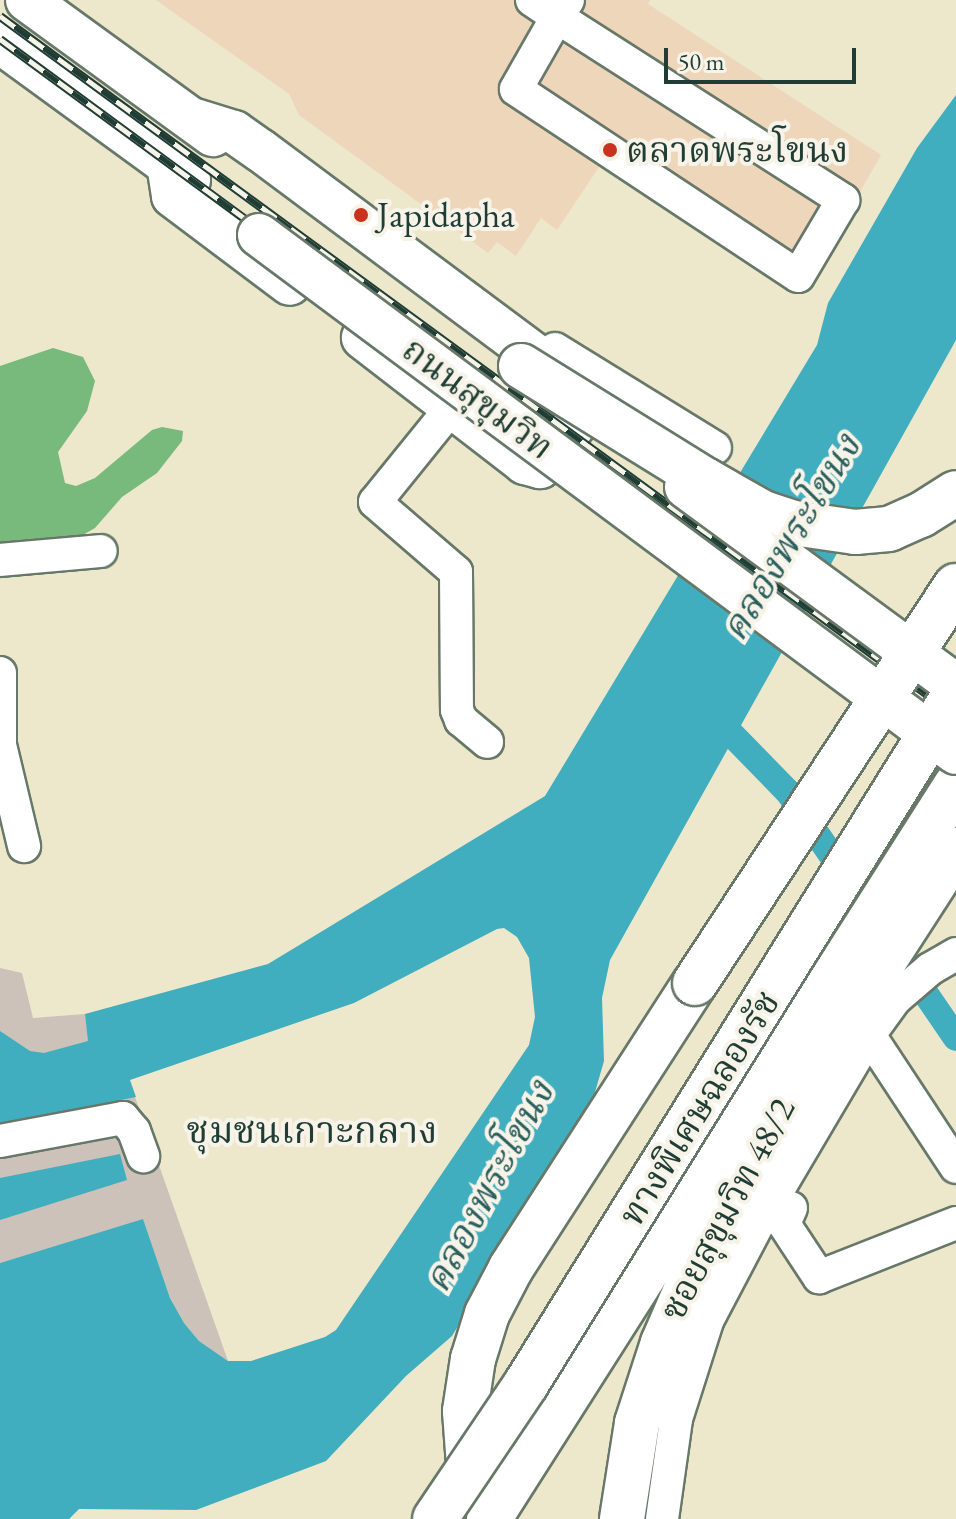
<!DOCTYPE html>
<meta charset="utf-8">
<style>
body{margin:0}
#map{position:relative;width:956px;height:1519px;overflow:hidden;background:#ede7cc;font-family:"EB Garamond","Noto Serif Thai",serif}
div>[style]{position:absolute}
.built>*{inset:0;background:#eed6bb}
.industrial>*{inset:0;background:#ccc2b9}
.forest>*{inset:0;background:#78b97c}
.water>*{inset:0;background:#40aebe}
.canal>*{height:26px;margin:-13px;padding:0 13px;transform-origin:13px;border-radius:13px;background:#40aebe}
.roads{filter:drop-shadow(2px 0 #677869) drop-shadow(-2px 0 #677869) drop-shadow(0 2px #677869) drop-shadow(0 -2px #677869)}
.minor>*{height:32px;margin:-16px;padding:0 16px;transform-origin:16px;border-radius:16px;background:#fff}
.major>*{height:42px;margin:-21px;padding:0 21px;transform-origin:21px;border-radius:21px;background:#fff}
.highway>*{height:44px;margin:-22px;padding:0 22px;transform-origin:22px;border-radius:22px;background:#fff}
.rail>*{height:9px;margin-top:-4.5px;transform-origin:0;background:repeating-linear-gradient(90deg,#f7f3e8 0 18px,#1f3d34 0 36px);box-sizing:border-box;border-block:2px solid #1f3d34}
.bridges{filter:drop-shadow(2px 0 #677869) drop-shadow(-2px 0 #677869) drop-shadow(0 2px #677869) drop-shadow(0 -2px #677869)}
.major-bridge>*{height:42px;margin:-21px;padding:0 21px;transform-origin:21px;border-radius:21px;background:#fff}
.highway-bridge>*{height:44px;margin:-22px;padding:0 22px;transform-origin:22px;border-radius:22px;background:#fff}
.dots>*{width:22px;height:22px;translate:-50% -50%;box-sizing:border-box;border:4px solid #f7f3e8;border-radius:50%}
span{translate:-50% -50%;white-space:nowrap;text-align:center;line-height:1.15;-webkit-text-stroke:8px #f7f3e8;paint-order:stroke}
.poi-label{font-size:36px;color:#1f3d34}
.left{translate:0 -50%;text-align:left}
.street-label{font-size:36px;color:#1f3d34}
.water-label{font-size:38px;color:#295f5d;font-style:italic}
.neighbourhood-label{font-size:38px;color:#1f3d34}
.scale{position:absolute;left:664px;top:48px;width:192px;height:36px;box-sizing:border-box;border:4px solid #1f3d34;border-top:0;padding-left:10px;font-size:24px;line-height:28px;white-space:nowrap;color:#1f3d34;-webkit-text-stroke:6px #f7f3e8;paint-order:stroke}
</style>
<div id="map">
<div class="built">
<div style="clip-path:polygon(156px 0,650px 0,648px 4px,881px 155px,803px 291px,601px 164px,557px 230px,541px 218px,516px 256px,497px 242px,488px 253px,299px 115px,289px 94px)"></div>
</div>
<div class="industrial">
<div style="clip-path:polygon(0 968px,22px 973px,33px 1018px,85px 1014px,89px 1041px,129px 1080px,228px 1361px,199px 1341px,184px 1323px,170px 1298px,143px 1220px,0 1263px)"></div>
</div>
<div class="forest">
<div style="clip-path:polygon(53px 348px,83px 357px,95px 381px,87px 411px,58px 452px,65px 483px,76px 486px,95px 478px,152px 430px,162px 427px,183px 431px,182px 441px,157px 473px,122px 497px,95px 528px,76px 539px,0 545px,0 366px)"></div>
</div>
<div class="water">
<div style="clip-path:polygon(956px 95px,956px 340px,610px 960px,602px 998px,604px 1061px,591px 1106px,452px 1336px,406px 1376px,326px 1461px,196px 1510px,79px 1509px,69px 1519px,0 1519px,0 1263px,143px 1219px,170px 1298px,184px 1323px,199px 1341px,228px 1361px,251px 1361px,325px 1337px,336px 1330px,529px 1045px,535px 1017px,529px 958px,517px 937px,504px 928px,497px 929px,354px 1003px,130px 1080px,136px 1097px,0 1124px,0 1031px,30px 1051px,44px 1053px,88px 1041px,85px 1014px,268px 964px,545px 796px,817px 345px,828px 303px,917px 148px)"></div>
<div style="clip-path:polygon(120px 1154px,127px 1180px,0 1220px,0 1178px)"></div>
</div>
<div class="canal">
<div style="left:708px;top:710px;width:115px;rotate:45.7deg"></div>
<div style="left:788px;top:792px;width:163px;rotate:55.5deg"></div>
<div style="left:906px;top:965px;width:88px;rotate:55.6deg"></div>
</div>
<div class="roads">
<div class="minor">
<div style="left:532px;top:0;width:30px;rotate:34deg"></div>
<div style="left:557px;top:17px;width:20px;rotate:-57deg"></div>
<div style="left:557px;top:17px;width:340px;rotate:32.6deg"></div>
<div style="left:843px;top:200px;width:88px;rotate:120.6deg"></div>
<div style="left:798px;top:276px;width:338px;rotate:-146.5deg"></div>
<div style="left:516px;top:89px;width:83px;rotate:-60.3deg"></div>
<div style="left:555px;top:349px;width:188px;rotate:31.7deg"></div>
<div style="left:452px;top:407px;width:122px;rotate:129deg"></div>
<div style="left:375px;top:502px;width:107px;rotate:40.8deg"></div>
<div style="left:456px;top:572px;width:138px;rotate:89.6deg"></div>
<div style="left:457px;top:710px;width:11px;rotate:68deg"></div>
<div style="left:461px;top:720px;width:34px;rotate:40deg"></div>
<div style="left:0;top:560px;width:101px;rotate:-5.1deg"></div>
<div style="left:0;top:673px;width:72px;rotate:90deg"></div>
<div style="left:0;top:745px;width:104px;rotate:76.6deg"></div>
<div style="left:869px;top:1035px;width:158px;rotate:56.6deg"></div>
<div style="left:0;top:1141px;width:125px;rotate:-10.6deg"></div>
<div style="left:123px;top:1118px;width:17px;rotate:50deg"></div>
<div style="left:134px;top:1131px;width:27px;rotate:70deg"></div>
<div style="left:791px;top:1208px;width:17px;rotate:114deg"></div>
<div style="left:784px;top:1224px;width:64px;rotate:56.6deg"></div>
<div style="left:819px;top:1277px;width:147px;rotate:-21.5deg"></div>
<div style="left:662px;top:1519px;width:101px;rotate:-82deg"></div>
<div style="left:676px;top:1419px;width:103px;rotate:-72.4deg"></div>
<div style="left:707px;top:1321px;width:112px;rotate:-62.3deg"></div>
<div style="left:759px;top:1222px;width:217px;rotate:-59.5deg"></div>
<div style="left:869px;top:1035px;width:44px;rotate:-54.2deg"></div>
<div style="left:895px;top:999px;width:46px;rotate:-40.6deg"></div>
<div style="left:930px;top:969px;width:30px;rotate:-30deg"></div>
</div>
<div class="major">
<div style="left:27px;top:0;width:230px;rotate:36deg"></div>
<div style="left:0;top:42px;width:234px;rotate:36.1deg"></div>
<div style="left:192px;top:119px;width:44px;rotate:17.2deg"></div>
<div style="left:234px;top:132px;width:32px;rotate:35deg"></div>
<div style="left:260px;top:150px;width:403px;rotate:36.7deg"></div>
<div style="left:583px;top:391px;width:17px;rotate:65deg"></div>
<div style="left:590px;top:406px;width:79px;rotate:129.3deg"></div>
<div style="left:540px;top:467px;width:16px;rotate:-165deg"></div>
<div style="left:525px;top:463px;width:205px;rotate:-142.3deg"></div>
<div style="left:168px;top:164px;width:32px;rotate:81deg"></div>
<div style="left:173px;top:196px;width:146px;rotate:36.9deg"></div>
</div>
<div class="highway">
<div style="left:471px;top:1493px;width:82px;rotate:-94.2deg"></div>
<div style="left:465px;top:1411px;width:53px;rotate:-81.3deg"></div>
<div style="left:473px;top:1359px;width:47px;rotate:-72.7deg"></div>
<div style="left:487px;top:1314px;width:52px;rotate:-62.4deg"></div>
<div style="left:511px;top:1268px;width:339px;rotate:-57.2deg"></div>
<div style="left:489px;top:1519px;width:870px;rotate:-57.53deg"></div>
<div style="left:622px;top:1519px;width:97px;rotate:-81.1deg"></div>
<div style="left:637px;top:1423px;width:84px;rotate:-72deg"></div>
<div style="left:663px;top:1343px;width:73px;rotate:-66.6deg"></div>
<div style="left:692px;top:1276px;width:146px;rotate:-61deg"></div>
<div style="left:763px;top:1148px;width:355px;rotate:-57.1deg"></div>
</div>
</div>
<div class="rail">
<div style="left:0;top:16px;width:1184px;rotate:36.17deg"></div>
<div style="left:0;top:39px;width:1185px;rotate:36.25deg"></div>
</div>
<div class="bridges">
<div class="major-bridge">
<div style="left:259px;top:235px;width:868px;rotate:36.62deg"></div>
<div style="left:686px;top:487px;width:335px;rotate:36.3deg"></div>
</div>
<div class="highway-bridge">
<div style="left:521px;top:366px;width:216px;rotate:31.8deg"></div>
<div style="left:705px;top:480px;width:67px;rotate:29.6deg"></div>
<div style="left:763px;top:513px;width:32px;rotate:18deg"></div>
<div style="left:793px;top:523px;width:63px;rotate:8.3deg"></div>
<div style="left:855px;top:532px;width:34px;rotate:-5deg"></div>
<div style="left:889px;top:529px;width:35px;rotate:-24deg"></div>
<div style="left:921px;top:515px;width:41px;rotate:-32.2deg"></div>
<div style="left:695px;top:983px;width:475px;rotate:-56.7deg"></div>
<div style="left:435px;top:1519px;width:163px;rotate:-56deg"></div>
<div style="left:526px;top:1384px;width:815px;rotate:-58.14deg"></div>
</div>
</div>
<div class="dots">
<div style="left:610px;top:150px;background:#c8321e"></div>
<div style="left:361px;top:215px;background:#c8321e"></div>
</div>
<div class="poi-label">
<span class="left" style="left:626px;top:150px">ตลาดพระโขนง</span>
<span class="left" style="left:377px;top:215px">Japidapha</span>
</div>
<div class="street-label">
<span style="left:478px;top:398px;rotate:37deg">ถนนสุขุมวิท</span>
<span style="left:699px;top:1108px;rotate:-58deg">ทางพิเศษฉลองรัช</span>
<span style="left:727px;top:1209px;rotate:-62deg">ซอยสุขุมวิท 48/2</span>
</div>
<div class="water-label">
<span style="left:790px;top:537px;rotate:-59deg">คลองพระโขนง</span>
<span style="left:488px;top:1186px;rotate:-62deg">คลองพระโขนง</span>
</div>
<div class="neighbourhood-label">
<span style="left:312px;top:1130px">ชุมชนเกาะกลาง</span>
</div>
<div class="scale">50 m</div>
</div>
